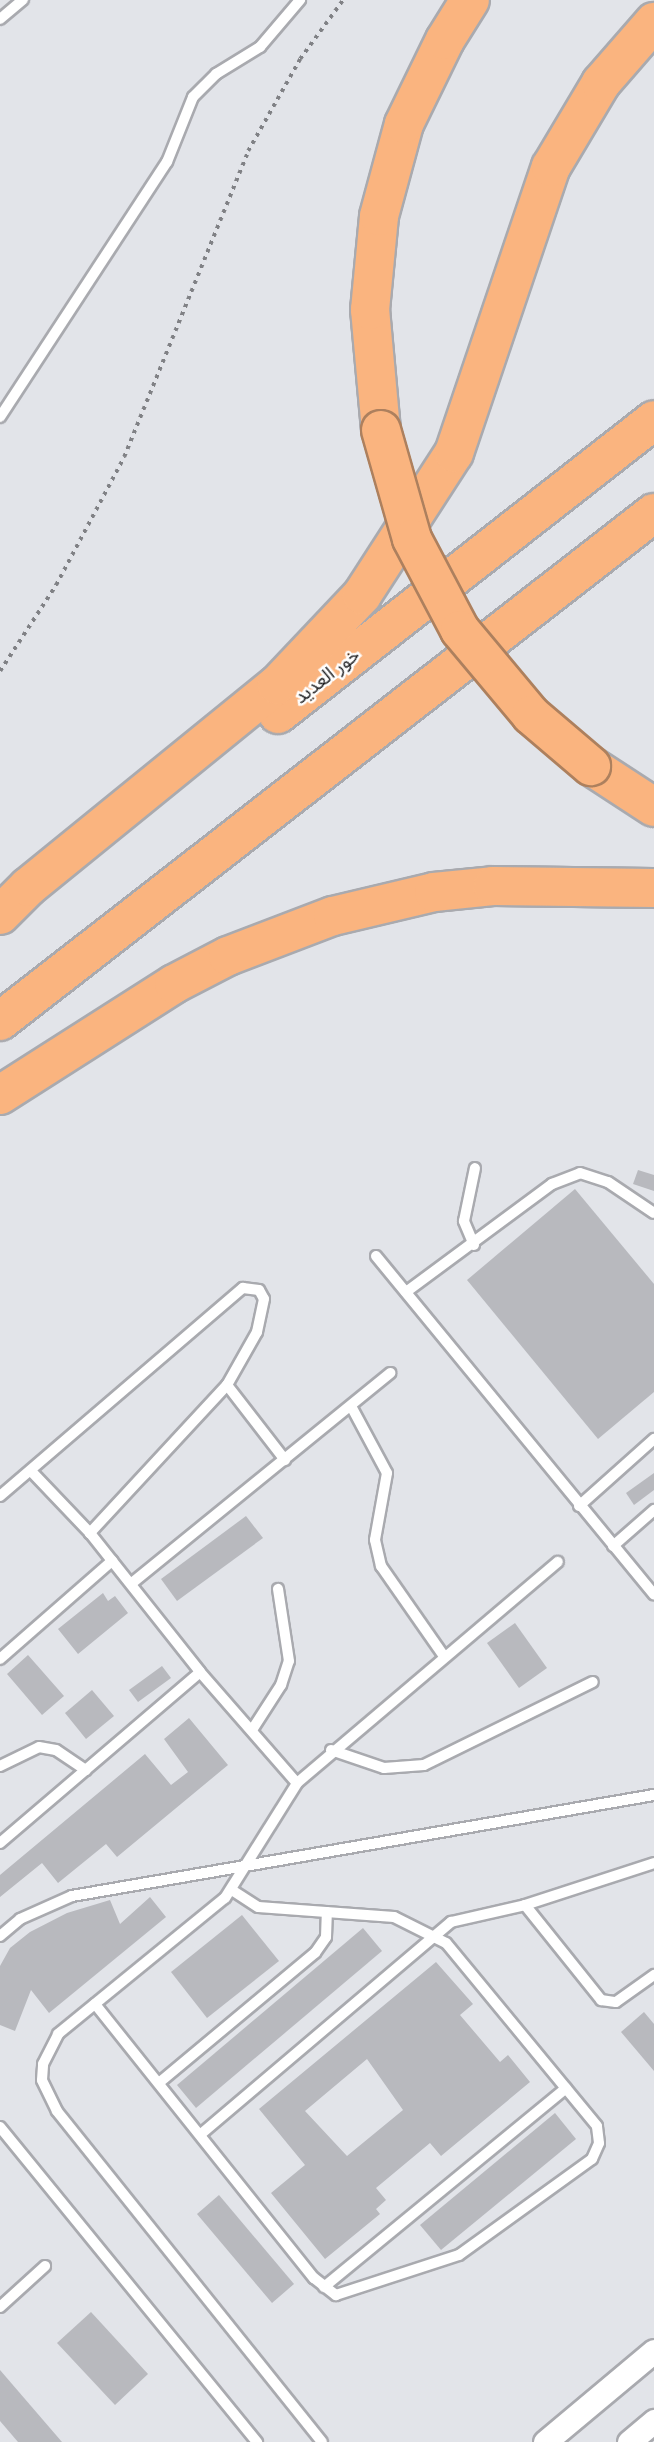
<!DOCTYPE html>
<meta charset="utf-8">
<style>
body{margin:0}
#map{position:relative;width:654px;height:2442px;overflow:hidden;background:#e2e4e9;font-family:"Archivo Narrow","Noto Sans Arabic",sans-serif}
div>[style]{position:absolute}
.building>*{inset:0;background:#b8b9be}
.path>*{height:3.5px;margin-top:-1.75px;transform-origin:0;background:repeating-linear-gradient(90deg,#808185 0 3.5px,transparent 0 8.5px)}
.roads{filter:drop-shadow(2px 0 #a9aaaf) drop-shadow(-2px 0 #a9aaaf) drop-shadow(0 2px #a9aaaf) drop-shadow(0 -2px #a9aaaf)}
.lane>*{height:10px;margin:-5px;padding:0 5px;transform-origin:5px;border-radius:5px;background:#fff}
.street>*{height:23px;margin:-11.5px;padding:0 11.5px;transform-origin:11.5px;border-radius:11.5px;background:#fff}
.highway>*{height:38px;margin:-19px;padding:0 19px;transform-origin:19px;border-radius:19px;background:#fab47f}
.bridges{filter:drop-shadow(2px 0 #ad805e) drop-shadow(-2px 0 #ad805e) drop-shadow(0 2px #ad805e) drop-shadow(0 -2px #ad805e)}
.highway-bridge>*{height:38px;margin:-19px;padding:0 19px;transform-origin:19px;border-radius:19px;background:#fab47f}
span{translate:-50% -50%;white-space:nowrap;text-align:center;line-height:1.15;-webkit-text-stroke:5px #fff;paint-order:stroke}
.street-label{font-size:19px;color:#1e1e20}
</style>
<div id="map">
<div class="building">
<div style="clip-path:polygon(638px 1170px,654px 1175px,654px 1191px,633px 1184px)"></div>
<div style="clip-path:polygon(575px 1189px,654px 1284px,654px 1392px,598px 1439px,467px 1280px)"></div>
<div style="clip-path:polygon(654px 1473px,654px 1490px,634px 1505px,626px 1493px)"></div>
<div style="clip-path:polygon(246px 1516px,263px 1538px,177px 1601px,161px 1579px)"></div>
<div style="clip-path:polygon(103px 1593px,108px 1601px,115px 1596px,128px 1613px,78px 1654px,58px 1629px)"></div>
<div style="clip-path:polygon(515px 1623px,547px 1668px,519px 1688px,487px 1643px)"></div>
<div style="clip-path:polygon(28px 1655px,64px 1696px,42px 1715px,7px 1674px)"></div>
<div style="clip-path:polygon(162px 1666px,171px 1678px,138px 1702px,129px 1690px)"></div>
<div style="clip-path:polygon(92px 1690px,114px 1716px,86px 1739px,65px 1713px)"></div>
<div style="clip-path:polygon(189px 1718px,228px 1765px,117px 1857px,106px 1844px,58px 1883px,42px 1863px,0 1897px,0 1875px,145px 1754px,171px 1785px,188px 1772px,164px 1739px)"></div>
<div style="clip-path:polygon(150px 1897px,166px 1917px,49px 2013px,31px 1990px,15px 2031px,0 2025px,0 1966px,10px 1948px,30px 1932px,67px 1913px,110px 1900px,120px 1924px)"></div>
<div style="clip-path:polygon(242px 1915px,279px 1961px,207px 2018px,171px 1972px)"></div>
<div style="clip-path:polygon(363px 1928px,382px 1951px,196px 2108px,177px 2085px)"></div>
<div style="clip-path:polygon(evenodd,436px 1962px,473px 2004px,460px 2015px,500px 2062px,508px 2055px,530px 2082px,441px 2156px,430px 2143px,376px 2188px,386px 2200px,376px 2209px,380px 2214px,325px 2259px,271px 2193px,305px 2165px,259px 2109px,436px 1962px,367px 2059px,403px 2110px,347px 2156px,305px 2111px,367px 2059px)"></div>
<div style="clip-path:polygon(644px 2012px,654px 2024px,654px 2071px,621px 2032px)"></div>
<div style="clip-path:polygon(555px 2113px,576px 2139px,441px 2250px,420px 2225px)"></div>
<div style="clip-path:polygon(219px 2195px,294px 2284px,272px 2303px,197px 2214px)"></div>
<div style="clip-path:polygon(91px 2312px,148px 2374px,115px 2405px,57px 2343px)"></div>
<div style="clip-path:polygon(0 2370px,62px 2442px,18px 2442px,0 2421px)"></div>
</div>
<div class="path">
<div style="left:0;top:671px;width:103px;rotate:-56.9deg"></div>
<div style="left:56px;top:585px;width:145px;rotate:-62deg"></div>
<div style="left:124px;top:457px;width:330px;rotate:-67.9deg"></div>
<div style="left:248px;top:151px;width:106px;rotate:-60.5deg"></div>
<div style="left:300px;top:59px;width:73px;rotate:-53.9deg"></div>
</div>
<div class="roads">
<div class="lane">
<div style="left:0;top:19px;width:30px;rotate:-40deg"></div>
<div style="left:0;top:417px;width:305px;rotate:-56.8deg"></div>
<div style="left:167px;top:162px;width:70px;rotate:-68.2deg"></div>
<div style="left:193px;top:97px;width:33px;rotate:-45deg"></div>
<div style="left:216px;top:74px;width:52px;rotate:-31.5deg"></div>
<div style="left:260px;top:47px;width:62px;rotate:-49.6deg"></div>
<div style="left:474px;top:1245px;width:26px;rotate:-113deg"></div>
<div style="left:464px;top:1221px;width:54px;rotate:-78.3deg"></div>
<div style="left:376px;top:1256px;width:438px;rotate:50.6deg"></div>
<div style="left:406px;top:1292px;width:182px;rotate:-36.5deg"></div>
<div style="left:552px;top:1184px;width:30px;rotate:-21deg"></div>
<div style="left:580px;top:1173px;width:29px;rotate:18deg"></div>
<div style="left:608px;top:1182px;width:55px;rotate:34deg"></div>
<div style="left:227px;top:1385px;width:95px;rotate:52.3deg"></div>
<div style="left:351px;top:1406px;width:76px;rotate:61.8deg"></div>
<div style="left:387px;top:1473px;width:68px;rotate:100.2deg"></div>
<div style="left:375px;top:1540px;width:27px;rotate:77deg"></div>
<div style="left:381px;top:1566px;width:108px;rotate:55.1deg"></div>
<div style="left:31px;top:1471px;width:86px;rotate:46.4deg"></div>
<div style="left:90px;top:1533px;width:177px;rotate:51.6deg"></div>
<div style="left:200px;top:1672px;width:147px;rotate:48.9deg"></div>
<div style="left:0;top:1496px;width:320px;rotate:-40.6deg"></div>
<div style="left:243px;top:1288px;width:16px;rotate:7deg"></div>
<div style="left:259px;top:1290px;width:10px;rotate:61deg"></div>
<div style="left:264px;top:1299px;width:34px;rotate:102deg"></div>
<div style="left:257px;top:1332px;width:61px;rotate:119.5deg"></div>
<div style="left:227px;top:1385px;width:202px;rotate:132.8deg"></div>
<div style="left:579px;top:1506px;width:101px;rotate:-41.8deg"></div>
<div style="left:613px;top:1546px;width:55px;rotate:-41.3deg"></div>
<div style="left:132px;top:1583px;width:333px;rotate:-39.1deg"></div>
<div style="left:0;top:1659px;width:149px;rotate:-41.2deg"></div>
<div style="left:252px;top:1730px;width:54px;rotate:-57.2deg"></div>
<div style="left:281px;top:1685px;width:25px;rotate:-72deg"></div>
<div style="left:289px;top:1661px;width:73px;rotate:-98.7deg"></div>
<div style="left:331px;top:1750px;width:56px;rotate:18.8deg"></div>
<div style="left:384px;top:1768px;width:40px;rotate:-4.3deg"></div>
<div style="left:424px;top:1765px;width:188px;rotate:-26.2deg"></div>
<div style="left:0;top:1766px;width:43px;rotate:-26deg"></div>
<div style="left:39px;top:1747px;width:17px;rotate:10deg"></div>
<div style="left:56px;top:1750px;width:36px;rotate:34deg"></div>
<div style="left:0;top:1843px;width:263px;rotate:-40.5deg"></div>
<div style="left:525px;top:1905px;width:122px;rotate:51.3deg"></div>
<div style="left:601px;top:2000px;width:15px;rotate:8deg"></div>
<div style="left:616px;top:2002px;width:47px;rotate:-35.4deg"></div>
<div style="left:0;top:1936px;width:26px;rotate:-40deg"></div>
<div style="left:20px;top:1919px;width:57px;rotate:-23.9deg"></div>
<div style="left:72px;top:1896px;width:591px;rotate:-9.85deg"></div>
<div style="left:95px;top:2004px;width:351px;rotate:51.4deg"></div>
<div style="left:314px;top:2278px;width:28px;rotate:38deg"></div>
<div style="left:336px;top:2295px;width:129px;rotate:-18deg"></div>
<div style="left:459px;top:2255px;width:164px;rotate:-35.8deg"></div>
<div style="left:592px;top:2159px;width:17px;rotate:-66deg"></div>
<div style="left:599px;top:2143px;width:17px;rotate:-97deg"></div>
<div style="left:597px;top:2126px;width:237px;rotate:-129.5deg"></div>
<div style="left:446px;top:1943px;width:58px;rotate:-153.4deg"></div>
<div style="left:394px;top:1917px;width:136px;rotate:-175.8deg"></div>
<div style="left:258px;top:1907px;width:31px;rotate:-147deg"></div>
<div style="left:160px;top:2082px;width:202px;rotate:-39.8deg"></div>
<div style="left:315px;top:1953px;width:19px;rotate:-55deg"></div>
<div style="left:326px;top:1937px;width:25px;rotate:-88deg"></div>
<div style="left:0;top:2127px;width:407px;rotate:50.8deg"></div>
<div style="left:201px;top:2134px;width:328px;rotate:-40.3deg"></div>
<div style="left:451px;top:1922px;width:76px;rotate:-12.9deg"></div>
<div style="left:525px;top:1905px;width:136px;rotate:-18deg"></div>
<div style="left:324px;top:2287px;width:313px;rotate:-39.4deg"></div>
<div style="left:0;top:2307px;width:61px;rotate:-42.3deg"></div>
<div style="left:322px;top:2442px;width:424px;rotate:-128.7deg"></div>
<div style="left:57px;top:2111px;width:34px;rotate:-116deg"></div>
<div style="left:42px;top:2080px;width:16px;rotate:-86deg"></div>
<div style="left:43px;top:2064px;width:34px;rotate:-63deg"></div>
<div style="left:58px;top:2034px;width:215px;rotate:-39.2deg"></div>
<div style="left:225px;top:1898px;width:136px;rotate:-57.9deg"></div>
<div style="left:297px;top:1783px;width:342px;rotate:-40.3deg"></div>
</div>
<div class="street">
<div style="left:545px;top:2442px;width:142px;rotate:-39.9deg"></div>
<div style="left:629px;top:2442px;width:33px;rotate:-40deg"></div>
</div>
<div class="highway">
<div style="left:381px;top:430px;width:121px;rotate:-95.2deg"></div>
<div style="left:370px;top:310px;width:94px;rotate:-84.5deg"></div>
<div style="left:379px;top:216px;width:95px;rotate:-74.8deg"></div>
<div style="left:404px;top:124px;width:93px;rotate:-64deg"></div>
<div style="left:445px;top:40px;width:47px;rotate:-58deg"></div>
<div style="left:278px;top:714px;width:477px;rotate:-38deg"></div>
<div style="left:591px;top:766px;width:75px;rotate:33.1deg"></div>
<div style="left:0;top:915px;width:40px;rotate:-45deg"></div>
<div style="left:28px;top:887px;width:321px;rotate:-39.1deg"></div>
<div style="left:277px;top:685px;width:124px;rotate:-46.6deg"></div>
<div style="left:362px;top:595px;width:169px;rotate:-57.1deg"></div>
<div style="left:454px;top:453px;width:302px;rotate:-71.3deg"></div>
<div style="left:551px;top:167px;width:98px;rotate:-59.2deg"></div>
<div style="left:601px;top:83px;width:81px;rotate:-49deg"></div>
<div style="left:0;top:1021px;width:828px;rotate:-37.84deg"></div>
<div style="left:0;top:1095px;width:206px;rotate:-32.5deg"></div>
<div style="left:174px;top:984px;width:61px;rotate:-27.4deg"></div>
<div style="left:228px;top:956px;width:112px;rotate:-20.9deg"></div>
<div style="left:333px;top:916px;width:104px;rotate:-13.4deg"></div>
<div style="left:434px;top:892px;width:59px;rotate:-5.8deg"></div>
<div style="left:493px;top:886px;width:161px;rotate:0.7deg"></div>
</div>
</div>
<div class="bridges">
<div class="highway-bridge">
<div style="left:381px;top:430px;width:113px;rotate:74.1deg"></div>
<div style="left:412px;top:539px;width:103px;rotate:62.2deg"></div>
<div style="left:460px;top:630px;width:111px;rotate:50.1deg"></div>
<div style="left:531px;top:715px;width:79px;rotate:40.4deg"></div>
</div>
</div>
<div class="street-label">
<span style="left:327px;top:676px;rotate:-38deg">خور العديد</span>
</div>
</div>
